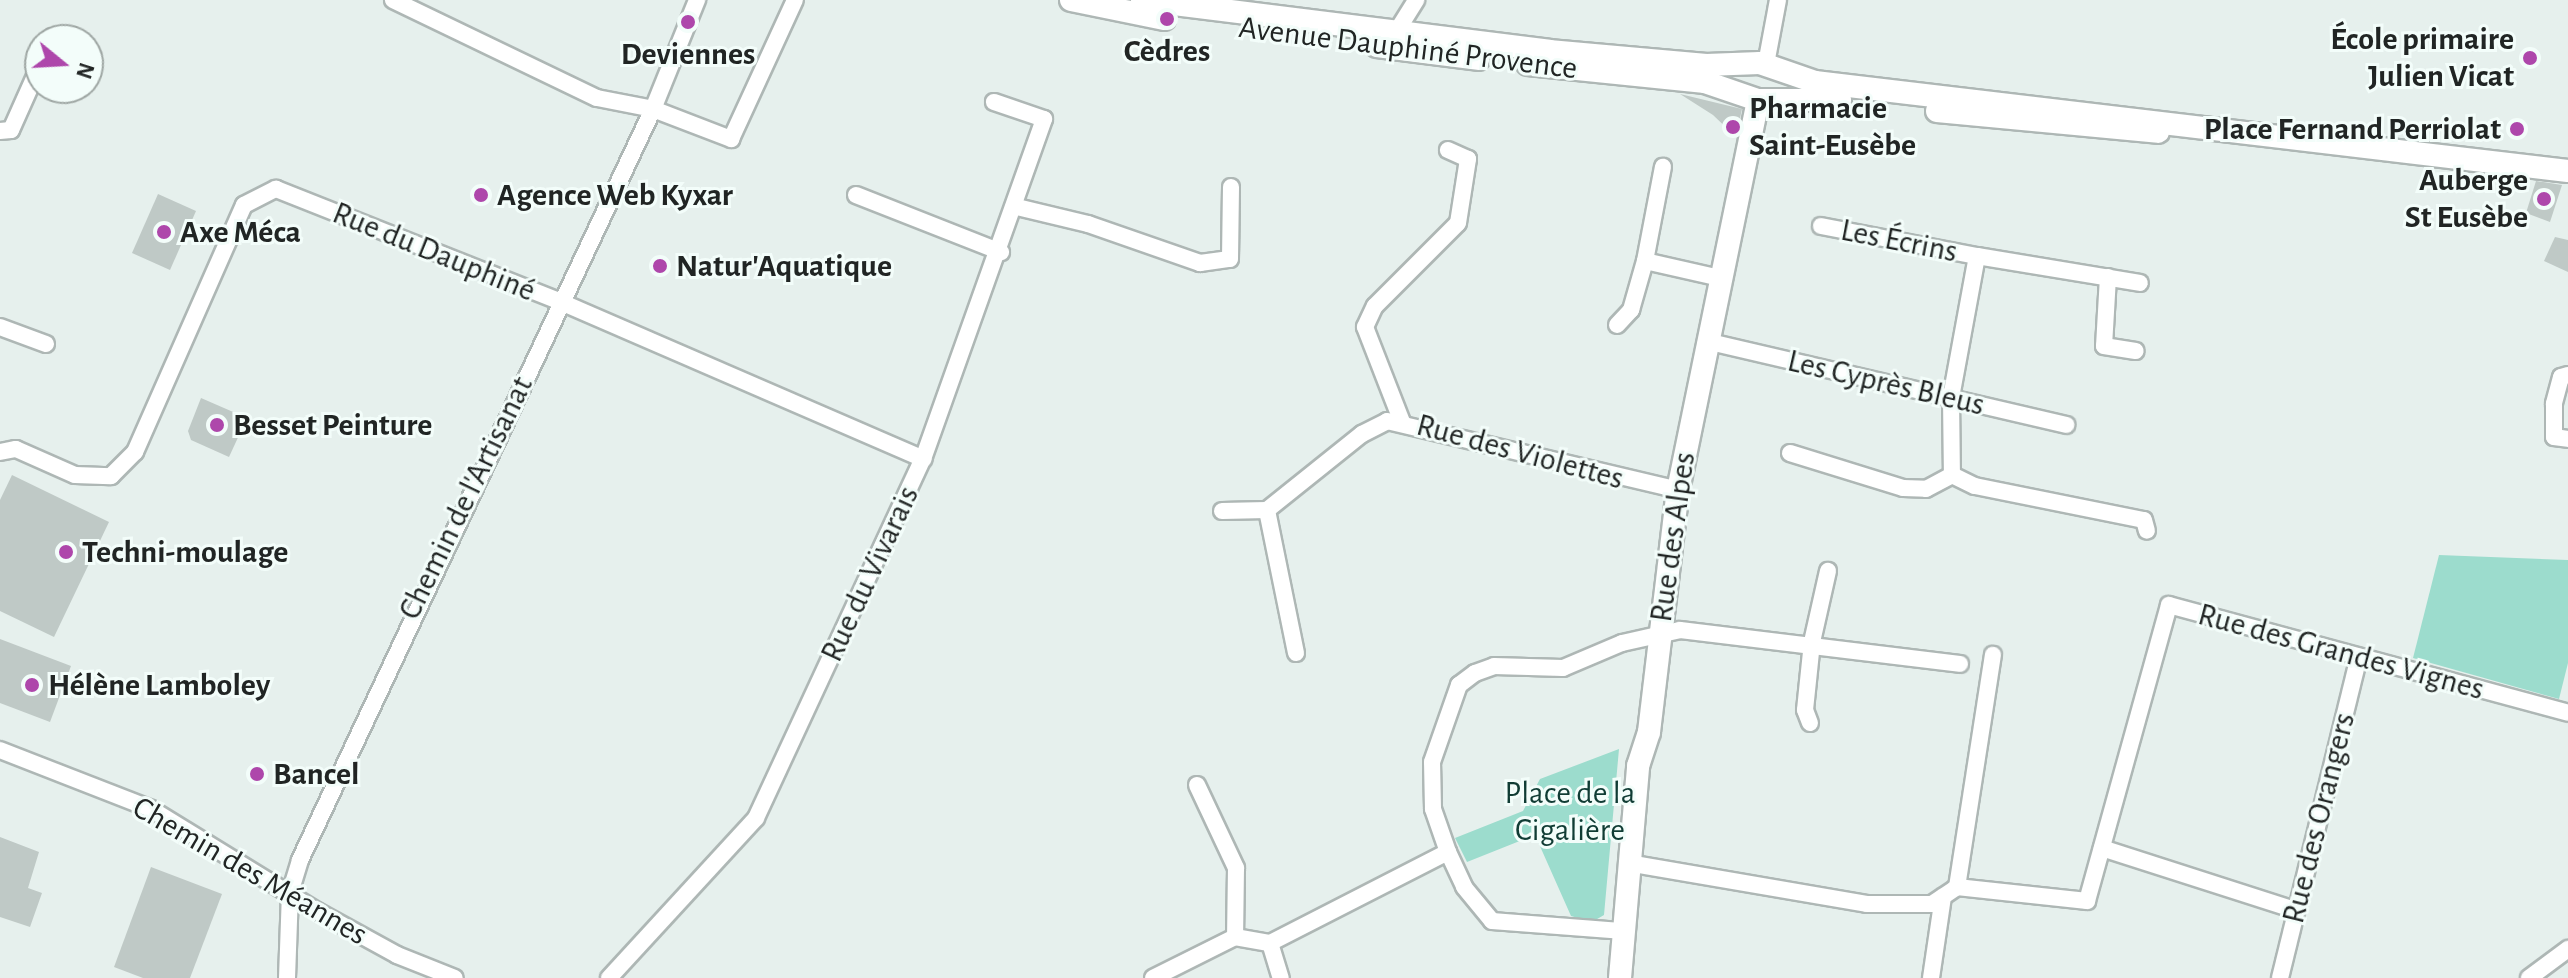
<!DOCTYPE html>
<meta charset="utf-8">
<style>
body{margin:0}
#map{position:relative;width:2568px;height:978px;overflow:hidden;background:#e6f0ed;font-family:"Alegreya Sans",sans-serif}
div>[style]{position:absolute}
.green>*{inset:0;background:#9cdccd}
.building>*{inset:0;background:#bfc9c6}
.roads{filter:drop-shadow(2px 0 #aeb7b5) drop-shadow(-2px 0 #aeb7b5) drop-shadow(0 2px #aeb7b5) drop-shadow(0 -2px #aeb7b5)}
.street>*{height:16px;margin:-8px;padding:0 8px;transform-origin:8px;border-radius:8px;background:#fff}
.secondary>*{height:22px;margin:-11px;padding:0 11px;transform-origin:11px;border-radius:11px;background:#fff}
.dots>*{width:22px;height:22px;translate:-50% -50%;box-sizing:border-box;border:4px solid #f3fdfa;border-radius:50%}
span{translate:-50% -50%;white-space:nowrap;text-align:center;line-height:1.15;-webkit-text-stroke:6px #f3fdfa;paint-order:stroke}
.poi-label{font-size:32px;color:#212524;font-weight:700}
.right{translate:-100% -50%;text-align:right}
.left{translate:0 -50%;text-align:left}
.street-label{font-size:32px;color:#212524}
.park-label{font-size:32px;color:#103c34}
.north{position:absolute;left:24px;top:24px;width:80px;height:80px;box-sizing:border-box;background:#f3fdfa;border:2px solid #9fa7a4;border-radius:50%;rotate:108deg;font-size:22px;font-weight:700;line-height:32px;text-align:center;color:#212524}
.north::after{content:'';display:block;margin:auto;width:28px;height:36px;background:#ae47ab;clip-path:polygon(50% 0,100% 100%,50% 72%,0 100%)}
</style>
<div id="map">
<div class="green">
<div style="clip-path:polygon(2439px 555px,2568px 560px,2568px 663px,2559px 699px,2413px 658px)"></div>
<div style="clip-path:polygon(1619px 749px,1604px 915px,1592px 922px,1571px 916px,1535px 835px,1467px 862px,1455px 838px,1523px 811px,1540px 779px)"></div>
</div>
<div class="building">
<div style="clip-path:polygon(1680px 94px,1742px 109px,1736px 137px,1713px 115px)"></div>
<div style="clip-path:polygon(2536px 181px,2562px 185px,2550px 222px,2526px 213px)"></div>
<div style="clip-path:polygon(158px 194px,196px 211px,170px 270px,132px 253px)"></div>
<div style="clip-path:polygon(2555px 237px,2568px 240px,2568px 272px,2544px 261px)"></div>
<div style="clip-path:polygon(201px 398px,247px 418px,229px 457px,191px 440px,188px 431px)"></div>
<div style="clip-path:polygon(12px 475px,109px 522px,54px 637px,0 611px,0 500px)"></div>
<div style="clip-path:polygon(0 639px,71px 666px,50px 722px,0 703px)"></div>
<div style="clip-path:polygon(0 837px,39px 852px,28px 888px,42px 893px,30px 927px,0 917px)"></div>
<div style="clip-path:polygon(151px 867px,222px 894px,190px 978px,143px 978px,114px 967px)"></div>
</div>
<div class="roads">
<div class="street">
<div style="left:393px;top:0;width:226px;rotate:25.7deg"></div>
<div style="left:597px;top:98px;width:57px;rotate:11.1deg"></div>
<div style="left:653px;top:109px;width:84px;rotate:21deg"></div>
<div style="left:731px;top:139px;width:153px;rotate:-65.3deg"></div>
<div style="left:1395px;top:34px;width:40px;rotate:-58deg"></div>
<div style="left:51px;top:40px;width:3px;rotate:-72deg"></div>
<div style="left:1766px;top:64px;width:65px;rotate:-79.4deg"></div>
<div style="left:0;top:131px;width:11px;rotate:-5deg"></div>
<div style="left:11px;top:130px;width:71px;rotate:-66deg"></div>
<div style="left:856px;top:195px;width:156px;rotate:21.5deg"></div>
<div style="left:1017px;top:207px;width:73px;rotate:13.5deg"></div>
<div style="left:1088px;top:224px;width:119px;rotate:19.2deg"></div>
<div style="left:1200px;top:263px;width:30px;rotate:-8deg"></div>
<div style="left:1230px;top:259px;width:72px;rotate:-89.2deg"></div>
<div style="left:1821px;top:226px;width:159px;rotate:10.9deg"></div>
<div style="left:1977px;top:256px;width:144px;rotate:100.4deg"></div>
<div style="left:1951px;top:398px;width:77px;rotate:89.3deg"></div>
<div style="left:1952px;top:475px;width:25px;rotate:26deg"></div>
<div style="left:1975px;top:486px;width:172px;rotate:11.4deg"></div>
<div style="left:2144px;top:520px;width:11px;rotate:75deg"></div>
<div style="left:1977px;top:256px;width:165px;rotate:9.4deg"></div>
<div style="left:1645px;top:261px;width:96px;rotate:-79.2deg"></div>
<div style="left:2108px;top:277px;width:69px;rotate:93.3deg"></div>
<div style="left:2104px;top:346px;width:32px;rotate:9deg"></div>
<div style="left:1617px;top:325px;width:21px;rotate:-47deg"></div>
<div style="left:1631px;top:310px;width:51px;rotate:-74.1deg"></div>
<div style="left:1645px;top:261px;width:77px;rotate:12.8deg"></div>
<div style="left:0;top:327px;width:49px;rotate:20.3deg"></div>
<div style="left:1706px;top:341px;width:370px;rotate:13.1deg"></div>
<div style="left:2568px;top:375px;width:7px;rotate:164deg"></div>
<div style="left:2561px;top:377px;width:28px;rotate:105deg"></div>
<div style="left:2554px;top:404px;width:33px;rotate:90deg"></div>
<div style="left:2554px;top:437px;width:14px;rotate:8deg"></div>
<div style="left:1402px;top:422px;width:102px;rotate:-111.3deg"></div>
<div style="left:1365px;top:327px;width:23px;rotate:-65deg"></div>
<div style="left:1375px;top:306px;width:117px;rotate:-45deg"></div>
<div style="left:1458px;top:223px;width:65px;rotate:-81.1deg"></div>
<div style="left:1468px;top:159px;width:22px;rotate:-156deg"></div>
<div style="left:0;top:452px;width:16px;rotate:-11deg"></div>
<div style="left:16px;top:449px;width:64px;rotate:23.8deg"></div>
<div style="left:75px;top:475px;width:36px;rotate:2deg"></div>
<div style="left:111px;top:476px;width:34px;rotate:-45deg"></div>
<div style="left:135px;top:452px;width:270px;rotate:-66.2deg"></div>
<div style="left:244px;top:205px;width:36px;rotate:-27deg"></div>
<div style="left:276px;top:189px;width:307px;rotate:21.6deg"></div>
<div style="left:561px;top:302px;width:395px;rotate:23.4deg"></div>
<div style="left:1790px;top:453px;width:118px;rotate:17.2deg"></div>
<div style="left:1903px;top:488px;width:23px;rotate:2deg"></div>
<div style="left:1926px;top:489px;width:30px;rotate:-28deg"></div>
<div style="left:1222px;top:511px;width:45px;rotate:-1.3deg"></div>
<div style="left:1296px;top:653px;width:146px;rotate:-101.5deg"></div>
<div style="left:1267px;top:510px;width:122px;rotate:-38.7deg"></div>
<div style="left:1362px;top:434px;width:28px;rotate:-27deg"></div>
<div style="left:1387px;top:421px;width:299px;rotate:13.3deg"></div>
<div style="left:1810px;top:723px;width:14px;rotate:-111deg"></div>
<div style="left:1805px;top:710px;width:68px;rotate:-84.1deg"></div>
<div style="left:1812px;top:642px;width:73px;rotate:-77.3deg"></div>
<div style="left:0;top:750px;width:162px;rotate:21.3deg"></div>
<div style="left:151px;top:809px;width:195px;rotate:31.6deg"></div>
<div style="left:317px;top:911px;width:91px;rotate:28.8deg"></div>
<div style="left:397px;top:955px;width:62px;rotate:21.6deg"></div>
<div style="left:1197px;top:785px;width:92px;rotate:64.8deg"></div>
<div style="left:1236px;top:868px;width:69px;rotate:90.8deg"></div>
<div style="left:2102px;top:848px;width:203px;rotate:17.8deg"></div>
<div style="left:1448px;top:852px;width:38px;rotate:65deg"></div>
<div style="left:1464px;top:887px;width:44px;rotate:50.5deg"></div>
<div style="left:1492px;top:921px;width:129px;rotate:4.4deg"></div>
<div style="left:1628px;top:863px;width:242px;rotate:9.7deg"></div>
<div style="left:1867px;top:904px;width:65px"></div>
<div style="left:1932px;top:904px;width:30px;rotate:-34deg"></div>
<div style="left:1957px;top:887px;width:131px;rotate:6.1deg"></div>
<div style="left:2087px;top:901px;width:307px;rotate:-74.5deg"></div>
<div style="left:2169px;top:605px;width:413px;rotate:15.1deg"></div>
<div style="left:1957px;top:887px;width:235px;rotate:-81.2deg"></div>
<div style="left:1270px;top:943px;width:37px;rotate:73deg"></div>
<div style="left:287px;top:978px;width:85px;rotate:-88deg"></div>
<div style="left:290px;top:893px;width:34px;rotate:-73deg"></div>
<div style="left:300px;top:860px;width:830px;rotate:-64.82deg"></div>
<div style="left:653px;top:109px;width:118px;rotate:-68deg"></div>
<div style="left:609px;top:978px;width:217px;rotate:-47.4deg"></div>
<div style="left:756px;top:818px;width:396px;rotate:-65.1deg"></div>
<div style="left:923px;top:459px;width:361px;rotate:-70.4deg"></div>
<div style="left:1044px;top:119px;width:53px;rotate:-161.2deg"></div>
<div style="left:1153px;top:978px;width:92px;rotate:-26.6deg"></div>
<div style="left:1235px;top:937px;width:36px;rotate:10deg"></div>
<div style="left:1270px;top:943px;width:200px;rotate:-27.1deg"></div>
<div style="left:1448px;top:852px;width:46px;rotate:-109.2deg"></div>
<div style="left:1433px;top:809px;width:47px;rotate:-91.2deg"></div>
<div style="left:1432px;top:762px;width:82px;rotate:-70.7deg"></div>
<div style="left:1459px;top:685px;width:20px;rotate:-37deg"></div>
<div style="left:1475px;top:673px;width:20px;rotate:-20deg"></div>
<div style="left:1494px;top:666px;width:69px;rotate:1.7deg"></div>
<div style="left:1563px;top:668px;width:64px;rotate:-23deg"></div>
<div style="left:1622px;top:643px;width:59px;rotate:-12.6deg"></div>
<div style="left:1680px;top:630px;width:282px;rotate:6.9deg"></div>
<div style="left:1931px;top:978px;width:82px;rotate:-81.6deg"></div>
<div style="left:2280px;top:978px;width:331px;rotate:-76.2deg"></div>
<div style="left:2529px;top:978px;width:49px;rotate:-36.6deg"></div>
</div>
<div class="secondary">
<div style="left:1071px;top:0;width:95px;rotate:11.5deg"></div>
<div style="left:1142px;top:0;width:410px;rotate:7.1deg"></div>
<div style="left:1549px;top:51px;width:158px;rotate:5.1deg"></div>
<div style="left:1706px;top:65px;width:54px;rotate:-2.1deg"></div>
<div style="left:1760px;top:63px;width:58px;rotate:19.1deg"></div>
<div style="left:1815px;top:82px;width:758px;rotate:6.74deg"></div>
<div style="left:1377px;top:46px;width:102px;rotate:7.3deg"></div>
<div style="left:1528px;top:64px;width:178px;rotate:5.8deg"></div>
<div style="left:1705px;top:82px;width:56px;rotate:18.8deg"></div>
<div style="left:1758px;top:100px;width:82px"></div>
<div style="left:1937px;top:111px;width:222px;rotate:5.4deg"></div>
<div style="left:1620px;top:978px;width:213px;rotate:-85.1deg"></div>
<div style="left:1638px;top:766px;width:36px;rotate:-72deg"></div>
<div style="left:1649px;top:732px;width:244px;rotate:-83.2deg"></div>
<div style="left:1678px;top:490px;width:398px;rotate:-78.4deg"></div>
</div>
</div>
<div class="dots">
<div style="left:1167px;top:19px;background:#ae47ab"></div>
<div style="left:688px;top:22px;background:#ae47ab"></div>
<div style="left:2530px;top:58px;background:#ae47ab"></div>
<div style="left:1733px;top:127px;background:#ae47ab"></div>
<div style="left:2517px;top:129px;background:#ae47ab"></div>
<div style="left:481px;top:195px;background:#ae47ab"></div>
<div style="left:2544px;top:199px;background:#ae47ab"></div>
<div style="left:164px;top:232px;background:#ae47ab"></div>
<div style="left:660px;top:266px;background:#ae47ab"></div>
<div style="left:217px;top:425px;background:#ae47ab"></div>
<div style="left:66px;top:552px;background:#ae47ab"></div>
<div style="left:32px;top:685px;background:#ae47ab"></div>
<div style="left:257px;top:774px;background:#ae47ab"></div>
</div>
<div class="poi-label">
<span class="right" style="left:2514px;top:58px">École primaire<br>Julien Vicat</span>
<span style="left:1167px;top:51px">Cèdres</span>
<span style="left:688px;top:54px">Deviennes</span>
<span class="left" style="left:1749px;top:127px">Pharmacie<br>Saint-Eusèbe</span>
<span class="right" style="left:2501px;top:129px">Place Fernand Perriolat</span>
<span class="right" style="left:2528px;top:199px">Auberge<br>St Eusèbe</span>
<span class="left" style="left:497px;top:195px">Agence Web Kyxar</span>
<span class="left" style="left:180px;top:232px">Axe Méca</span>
<span class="left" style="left:676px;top:266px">Natur'Aquatique</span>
<span class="left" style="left:233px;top:425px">Besset Peinture</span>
<span class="left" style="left:82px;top:552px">Techni-moulage</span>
<span class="left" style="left:48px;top:685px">Hélène Lamboley</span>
<span class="left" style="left:273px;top:774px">Bancel</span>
</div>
<div class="street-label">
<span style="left:1408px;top:48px;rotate:7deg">Avenue Dauphiné Provence</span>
<span style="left:1899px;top:241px;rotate:11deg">Les Écrins</span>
<span style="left:434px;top:252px;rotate:22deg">Rue du Dauphiné</span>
<span style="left:1886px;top:383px;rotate:13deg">Les Cyprès Bleus</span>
<span style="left:1520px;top:452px;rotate:15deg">Rue des Violettes</span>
<span style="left:466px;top:498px;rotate:-64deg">Chemin de l'Artisanat</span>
<span style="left:1673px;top:537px;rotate:-82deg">Rue des Alpes</span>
<span style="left:870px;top:574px;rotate:-65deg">Rue du Vivarais</span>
<span style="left:2341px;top:652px;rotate:15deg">Rue des Grandes Vignes</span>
<span style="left:2319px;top:818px;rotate:-76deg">Rue des Orangers</span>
<span style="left:250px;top:871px;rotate:30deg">Chemin des Méannes</span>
</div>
<div class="park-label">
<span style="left:1570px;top:812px">Place de la<br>Cigalière</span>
</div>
<div class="north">N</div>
</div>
